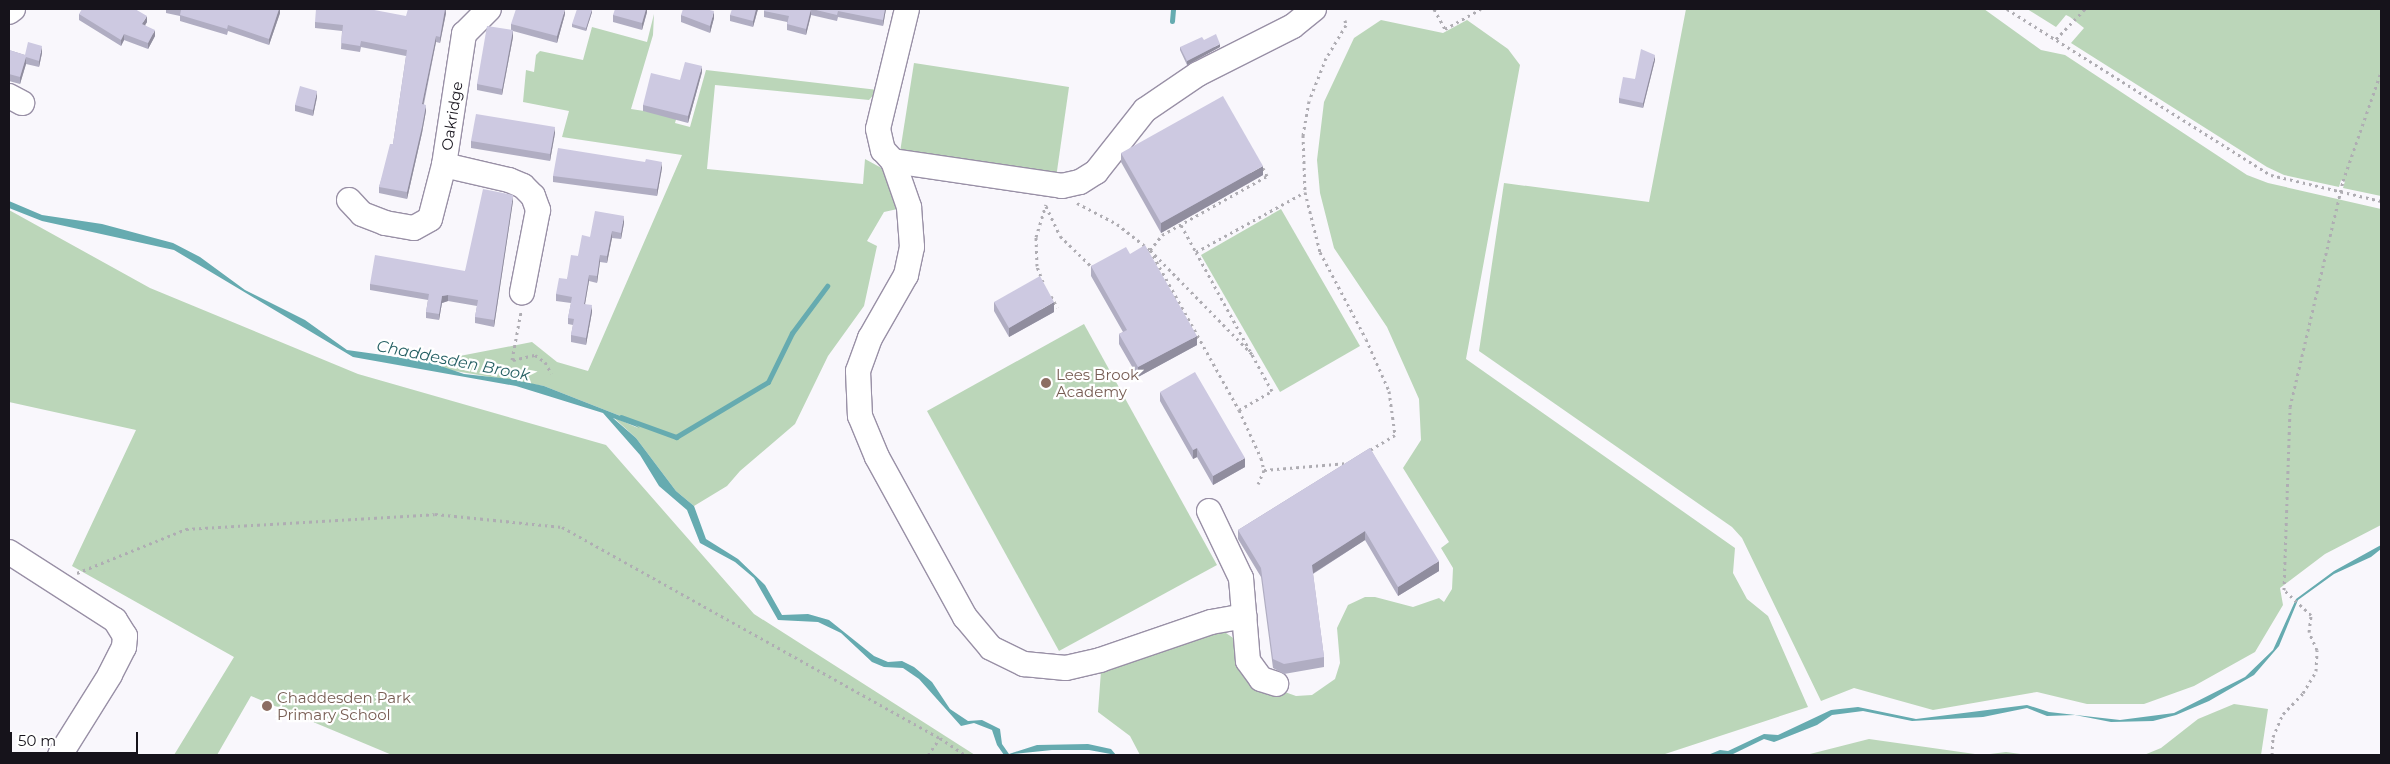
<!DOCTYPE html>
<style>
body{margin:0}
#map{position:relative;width:2390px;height:764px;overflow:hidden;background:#f9f7fc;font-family:Montserrat,sans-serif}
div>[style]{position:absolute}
.green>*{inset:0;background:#bbd6b9}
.water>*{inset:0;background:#66abb0}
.stream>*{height:5px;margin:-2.5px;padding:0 2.5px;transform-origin:2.5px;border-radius:2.5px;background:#66abb0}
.path>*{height:3px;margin-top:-1.5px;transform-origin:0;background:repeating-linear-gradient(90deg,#afadb3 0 2.5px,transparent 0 6.5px)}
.roads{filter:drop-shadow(1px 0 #9990a6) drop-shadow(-1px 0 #9990a6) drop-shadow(0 1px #9990a6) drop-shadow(0 -1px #9990a6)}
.minor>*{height:24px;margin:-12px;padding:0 12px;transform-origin:12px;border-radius:12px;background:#fff}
.wall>*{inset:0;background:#b0adc2}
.shaded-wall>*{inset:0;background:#908d9e}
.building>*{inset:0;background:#cdc9e1}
.dots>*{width:14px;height:14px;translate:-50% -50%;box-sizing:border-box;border:2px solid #fff;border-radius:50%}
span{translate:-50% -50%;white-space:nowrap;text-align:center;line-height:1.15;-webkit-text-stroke:4.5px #fff;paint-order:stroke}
.street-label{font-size:15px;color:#16131b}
.education-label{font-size:15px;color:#785e54}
.left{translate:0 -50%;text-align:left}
.water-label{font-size:16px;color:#276165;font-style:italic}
.frame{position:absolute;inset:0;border:10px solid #16131b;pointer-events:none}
.scale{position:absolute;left:10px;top:732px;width:128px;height:22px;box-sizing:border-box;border:2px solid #16131b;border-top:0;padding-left:6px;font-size:15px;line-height:18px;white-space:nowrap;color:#16131b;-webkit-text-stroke:4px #fff;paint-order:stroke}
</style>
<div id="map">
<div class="green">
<div style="clip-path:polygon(1686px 9px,1984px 9px,2041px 50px,2065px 55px,2247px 175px,2268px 183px,2381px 209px,2381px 525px,2325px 554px,2280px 588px,2283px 605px,2255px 652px,2194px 686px,2144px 704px,2087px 704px,2037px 692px,1933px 710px,1854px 688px,1821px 701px,1742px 538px,1732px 527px,1479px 351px,1504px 183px,1649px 202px)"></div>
<div style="clip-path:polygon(2027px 9px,2381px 9px,2381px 196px,2343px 188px,2345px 181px,2341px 180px,2339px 187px,2284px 175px,2267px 167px,2071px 43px,2084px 28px,2070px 17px,2066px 15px,2056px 27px)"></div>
<div style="clip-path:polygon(654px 14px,653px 35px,631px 109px,677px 116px,675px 123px,690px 127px,706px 70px,878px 90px,869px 100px,715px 85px,707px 169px,863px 184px,865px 159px,887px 171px,902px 208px,884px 212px,867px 241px,877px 246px,864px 306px,828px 356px,795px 424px,740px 471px,727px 486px,694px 506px,676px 491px,636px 438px,613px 417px,638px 428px,623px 417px,544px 386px,443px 369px,439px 360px,532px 342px,557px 362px,588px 371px,682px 155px,562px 137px,569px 111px,523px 102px,526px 70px,534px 72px,536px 55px,540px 51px,583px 60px,592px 27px,647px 42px)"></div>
<div style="clip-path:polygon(1381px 20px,1443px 33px,1467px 20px,1508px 49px,1520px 65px,1466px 359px,1735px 548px,1733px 573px,1747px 599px,1768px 616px,1808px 707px,1662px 755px,1140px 755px,1130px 736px,1098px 712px,1101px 671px,1215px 633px,1226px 633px,1236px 640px,1282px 691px,1296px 696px,1312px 695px,1335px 679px,1340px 663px,1337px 628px,1348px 605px,1365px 597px,1375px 597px,1413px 607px,1439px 598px,1444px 602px,1452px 589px,1453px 568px,1441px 548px,1449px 542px,1403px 468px,1421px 440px,1419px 399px,1387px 327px,1334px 248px,1320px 193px,1317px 160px,1324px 102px,1354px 38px)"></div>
<div style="clip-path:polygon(914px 63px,1069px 87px,1056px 178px,900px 152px)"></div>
<div style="clip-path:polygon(1281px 209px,1360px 346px,1280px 392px,1201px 255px)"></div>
<div style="clip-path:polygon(9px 210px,150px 288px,358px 374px,606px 445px,754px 614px,975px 755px,392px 755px,251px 696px,217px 755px,174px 755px,234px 657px,72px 566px,136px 430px,9px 402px)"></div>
<div style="clip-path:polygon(1084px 324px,1217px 565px,1059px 651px,927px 411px)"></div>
<div style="clip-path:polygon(2234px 704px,2268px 709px,2261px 755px,2144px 755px,2161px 748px,2198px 719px)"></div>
<div style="clip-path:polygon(1869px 739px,1982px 755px,2006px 752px,2028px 755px,1806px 755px)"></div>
</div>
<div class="water">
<div style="clip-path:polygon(9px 201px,42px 215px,102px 224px,173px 243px,200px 257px,245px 290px,305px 320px,347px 350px,426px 361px,464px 374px,511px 379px,544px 386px,623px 417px,640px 428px,613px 418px,636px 438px,676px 491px,694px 506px,706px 539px,738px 559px,765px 585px,782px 615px,808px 614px,829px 620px,874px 656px,888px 662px,902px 661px,914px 667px,932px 682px,950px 709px,968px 721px,982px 720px,1000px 729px,1002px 744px,1009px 754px,1037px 745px,1088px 744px,1111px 749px,1116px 755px,1089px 750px,1052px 750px,1004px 755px,997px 745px,992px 730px,974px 723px,961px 726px,919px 679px,903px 668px,884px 667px,872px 662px,841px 633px,818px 622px,778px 620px,754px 578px,735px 562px,700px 543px,687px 510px,659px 486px,640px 455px,603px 413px,516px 386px,353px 357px,174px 250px,42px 221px,9px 208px)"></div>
<div style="clip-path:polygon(2381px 545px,2381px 549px,2371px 557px,2334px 574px,2298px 600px,2279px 646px,2254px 675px,2209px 701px,2176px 715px,2153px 721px,2111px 722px,2075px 715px,2047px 716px,2027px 708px,1983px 717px,1912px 721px,1863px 711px,1832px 715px,1817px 725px,1774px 742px,1764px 739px,1731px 755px,1708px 755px,1720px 750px,1728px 751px,1764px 734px,1778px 735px,1831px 710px,1858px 707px,1916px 719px,2027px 705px,2049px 712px,2120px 720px,2174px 713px,2245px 677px,2273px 650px,2296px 599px,2334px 571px)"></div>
</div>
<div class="stream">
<div style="left:1172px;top:21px;width:12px;rotate:-85deg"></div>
<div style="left:621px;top:417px;width:59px;rotate:20deg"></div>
<div style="left:676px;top:437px;width:107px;rotate:-30.9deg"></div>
<div style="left:768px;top:382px;width:55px;rotate:-63.9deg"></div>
<div style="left:792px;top:333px;width:59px;rotate:-53.3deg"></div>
</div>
<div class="path">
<div style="left:1434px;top:9px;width:23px;rotate:61deg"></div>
<div style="left:1445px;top:29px;width:41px;rotate:-29.1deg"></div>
<div style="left:2007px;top:9px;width:312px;rotate:32.2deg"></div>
<div style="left:2271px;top:175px;width:113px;rotate:13.3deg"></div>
<div style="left:1345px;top:20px;width:5px;rotate:79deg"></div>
<div style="left:1346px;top:25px;width:39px;rotate:121deg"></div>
<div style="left:1326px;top:58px;width:46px;rotate:111.6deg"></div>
<div style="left:1309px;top:101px;width:35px;rotate:100deg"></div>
<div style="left:1303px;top:135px;width:57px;rotate:88deg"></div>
<div style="left:1305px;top:192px;width:62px;rotate:76deg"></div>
<div style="left:1320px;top:252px;width:98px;rotate:62.1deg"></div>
<div style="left:1366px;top:339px;width:57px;rotate:66.1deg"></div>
<div style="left:1389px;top:391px;width:44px;rotate:82.2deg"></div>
<div style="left:1395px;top:435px;width:31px;rotate:149deg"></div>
<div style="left:2056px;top:39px;width:42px;rotate:-46deg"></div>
<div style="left:1077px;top:203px;width:45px;rotate:27.7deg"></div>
<div style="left:1117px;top:224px;width:42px;rotate:38.2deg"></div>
<div style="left:1150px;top:250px;width:183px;rotate:60.9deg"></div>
<div style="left:1239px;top:410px;width:53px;rotate:65.4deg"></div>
<div style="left:1261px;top:458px;width:12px;rotate:76deg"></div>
<div style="left:1264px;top:470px;width:15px;rotate:113deg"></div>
<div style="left:1046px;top:206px;width:33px;rotate:65deg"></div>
<div style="left:1060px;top:236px;width:45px;rotate:44.1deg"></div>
<div style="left:1181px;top:225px;width:31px;rotate:61deg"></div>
<div style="left:1043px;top:282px;width:17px;rotate:-111deg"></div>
<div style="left:1037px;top:266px;width:29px;rotate:-92deg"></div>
<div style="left:1036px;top:237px;width:34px;rotate:-73deg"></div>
<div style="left:1051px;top:296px;width:13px;rotate:61deg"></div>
<div style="left:1252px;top:354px;width:146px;rotate:-134.4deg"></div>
<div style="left:1150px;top:250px;width:19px;rotate:-51deg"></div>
<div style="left:1162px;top:235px;width:120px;rotate:-29.3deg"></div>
<div style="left:1267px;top:176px;width:11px;rotate:-117deg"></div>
<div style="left:512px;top:360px;width:49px;rotate:-79.4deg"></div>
<div style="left:513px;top:360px;width:23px;rotate:-13deg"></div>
<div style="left:535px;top:355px;width:12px;rotate:35deg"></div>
<div style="left:545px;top:362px;width:13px;rotate:61deg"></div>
<div style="left:1239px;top:410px;width:38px;rotate:-30deg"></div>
<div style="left:1272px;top:391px;width:158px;rotate:-118.7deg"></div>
<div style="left:1196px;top:252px;width:124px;rotate:-28.8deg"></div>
<div style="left:1264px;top:470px;width:84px;rotate:-4.8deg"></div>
<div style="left:77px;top:573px;width:118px;rotate:-22deg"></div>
<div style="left:186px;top:529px;width:249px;rotate:-3.4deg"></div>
<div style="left:435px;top:514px;width:128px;rotate:5.8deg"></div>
<div style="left:562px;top:527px;width:433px;rotate:29.2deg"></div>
<div style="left:940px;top:738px;width:30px;rotate:34deg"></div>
<div style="left:928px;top:755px;width:21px;rotate:-55deg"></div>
<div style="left:2272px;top:755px;width:18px;rotate:-87deg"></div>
<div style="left:2273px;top:737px;width:25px;rotate:-67deg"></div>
<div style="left:2283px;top:714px;width:29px;rotate:-46deg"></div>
<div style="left:2303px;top:693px;width:26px;rotate:-59deg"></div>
<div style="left:2316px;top:671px;width:21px;rotate:-87deg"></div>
<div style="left:2317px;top:650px;width:20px;rotate:-114deg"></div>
<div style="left:2309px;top:632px;width:17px;rotate:-83deg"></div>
<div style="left:2311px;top:615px;width:37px;rotate:-137deg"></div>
<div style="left:2284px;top:590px;width:183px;rotate:-88.1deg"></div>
<div style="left:2290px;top:407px;width:232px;rotate:-76.8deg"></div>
<div style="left:2343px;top:181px;width:115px;rotate:-70.8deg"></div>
</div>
<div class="roads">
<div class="minor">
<div style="left:907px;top:9px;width:123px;rotate:103.6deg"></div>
<div style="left:878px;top:129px;width:22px;rotate:77deg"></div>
<div style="left:883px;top:150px;width:15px;rotate:48deg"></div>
<div style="left:893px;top:161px;width:171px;rotate:8.4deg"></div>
<div style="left:1062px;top:186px;width:18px;rotate:-13deg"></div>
<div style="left:1080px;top:182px;width:19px;rotate:-32deg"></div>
<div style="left:1096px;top:172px;width:79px;rotate:-51.7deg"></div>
<div style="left:1145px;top:110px;width:64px;rotate:-34.2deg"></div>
<div style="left:1198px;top:74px;width:106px;rotate:-26.8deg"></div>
<div style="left:1293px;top:26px;width:27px;rotate:-39deg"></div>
<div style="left:9px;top:12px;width:5px;rotate:-37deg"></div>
<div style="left:9px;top:96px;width:15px;rotate:28deg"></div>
<div style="left:893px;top:161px;width:49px;rotate:70.8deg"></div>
<div style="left:909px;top:207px;width:40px;rotate:85.7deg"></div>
<div style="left:912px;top:247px;width:29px;rotate:102deg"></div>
<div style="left:906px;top:275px;width:73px;rotate:119.7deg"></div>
<div style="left:870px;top:338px;width:35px;rotate:110deg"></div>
<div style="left:858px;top:371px;width:45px;rotate:87.5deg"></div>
<div style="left:860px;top:416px;width:44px;rotate:67.5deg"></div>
<div style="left:877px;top:457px;width:183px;rotate:61.2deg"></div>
<div style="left:965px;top:617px;width:40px;rotate:50deg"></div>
<div style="left:991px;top:648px;width:37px;rotate:26deg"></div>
<div style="left:1024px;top:664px;width:42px;rotate:5.4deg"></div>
<div style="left:1066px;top:668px;width:35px;rotate:-13deg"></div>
<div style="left:1100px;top:660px;width:117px;rotate:-18.9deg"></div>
<div style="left:1211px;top:622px;width:34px;rotate:-10deg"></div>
<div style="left:444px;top:165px;width:67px;rotate:13deg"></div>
<div style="left:509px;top:180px;width:15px;rotate:23deg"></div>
<div style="left:523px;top:186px;width:14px;rotate:45deg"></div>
<div style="left:533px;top:196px;width:15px;rotate:70deg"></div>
<div style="left:538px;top:210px;width:84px;rotate:101deg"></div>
<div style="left:349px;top:200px;width:19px;rotate:47deg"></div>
<div style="left:362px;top:214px;width:25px;rotate:21deg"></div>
<div style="left:385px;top:223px;width:29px;rotate:10deg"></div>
<div style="left:414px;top:228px;width:18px;rotate:-29deg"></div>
<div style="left:430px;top:219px;width:56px;rotate:-75.5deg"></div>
<div style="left:444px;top:165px;width:133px;rotate:-81.3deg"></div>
<div style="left:464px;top:34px;width:35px;rotate:-45deg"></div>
<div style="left:1209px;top:511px;width:74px;rotate:64.5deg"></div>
<div style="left:1241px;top:578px;width:83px;rotate:85.2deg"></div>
<div style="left:1248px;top:661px;width:22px;rotate:54deg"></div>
<div style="left:1261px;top:679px;width:16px;rotate:18deg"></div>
<div style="left:9px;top:552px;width:126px;rotate:32.7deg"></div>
<div style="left:115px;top:620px;width:19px;rotate:58deg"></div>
<div style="left:125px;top:636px;width:11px;rotate:95deg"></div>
<div style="left:124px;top:647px;width:31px;rotate:117deg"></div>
<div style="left:110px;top:675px;width:94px;rotate:122deg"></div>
</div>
</div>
<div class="wall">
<div style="clip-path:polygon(166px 9px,280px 9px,280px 13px,269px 45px,228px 31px,227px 35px,180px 21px,180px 16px,166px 13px)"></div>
<div style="clip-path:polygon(446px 9px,446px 13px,440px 43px,436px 42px,424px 104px,426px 111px,422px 133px,407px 199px,379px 193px,379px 187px,393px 144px,406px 56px,361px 47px,360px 52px,341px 49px,342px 31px,315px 28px,315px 22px,406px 16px)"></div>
<div style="clip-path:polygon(647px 9px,647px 12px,642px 30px,613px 22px,613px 15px)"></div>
<div style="clip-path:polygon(758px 9px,753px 27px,730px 21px,730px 15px)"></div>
<div style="clip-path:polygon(764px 9px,886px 9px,883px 26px,838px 17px,837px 21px,811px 15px,806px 35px,787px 30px,787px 22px,764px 17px)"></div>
<div style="clip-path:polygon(592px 12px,586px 31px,572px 27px,572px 24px)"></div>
<div style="clip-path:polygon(79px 14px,147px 22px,145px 25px,155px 36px,148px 49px,124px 40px,121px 46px,79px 20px)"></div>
<div style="clip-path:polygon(565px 14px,557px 43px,513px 31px,513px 37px,502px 95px,477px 90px,477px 84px,511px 30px,511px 24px)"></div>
<div style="clip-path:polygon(681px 15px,714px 18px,710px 33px,681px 22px)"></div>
<div style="clip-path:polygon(1180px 47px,1220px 47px,1187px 65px,1180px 50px)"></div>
<div style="clip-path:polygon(9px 50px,25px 55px,42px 53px,39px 67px,26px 64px,20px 84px,9px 81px)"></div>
<div style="clip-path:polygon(1655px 60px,1643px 108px,1619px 103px,1619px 98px,1635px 79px)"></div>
<div style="clip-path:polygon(702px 72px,688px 123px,643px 111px,643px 105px,680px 80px)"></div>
<div style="clip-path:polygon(317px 97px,313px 116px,295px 111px,295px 105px)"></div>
<div style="clip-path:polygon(555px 133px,550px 161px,471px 148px,471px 141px)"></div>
<div style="clip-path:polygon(1121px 153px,1263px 175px,1161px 233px,1121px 162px)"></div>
<div style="clip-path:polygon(662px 168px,657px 196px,553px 182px,553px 176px)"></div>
<div style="clip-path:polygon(513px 201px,494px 327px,475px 323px,475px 317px,477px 306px,448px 301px,442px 303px,439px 320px,426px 318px,426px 312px,428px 300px,370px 290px,370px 284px,465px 271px)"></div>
<div style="clip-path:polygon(624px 223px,621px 239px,612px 238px,607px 263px,600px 262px,597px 283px,589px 281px,585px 304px,592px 312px,586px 345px,571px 342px,571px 335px,573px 325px,568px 324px,568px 318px,571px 303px,556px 301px,556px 294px,567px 279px,578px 256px,590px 237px)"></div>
<div style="clip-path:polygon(1130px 254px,1197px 345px,1138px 377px,1119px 344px,1119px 334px,1123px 332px,1091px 276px,1091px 266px)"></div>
<div style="clip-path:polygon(994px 302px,1054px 312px,1009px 337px,994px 311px)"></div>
<div style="clip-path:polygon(1160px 392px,1245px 467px,1213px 485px,1197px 457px,1193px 459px,1160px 401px)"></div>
<div style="clip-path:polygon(1370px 448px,1439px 571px,1398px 596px,1365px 540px,1313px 574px,1324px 657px,1324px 667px,1284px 674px,1273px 668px,1261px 577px,1238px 539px,1238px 530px)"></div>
</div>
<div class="shaded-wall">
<div style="clip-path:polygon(279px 9px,280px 9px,280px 13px,269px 45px,269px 39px)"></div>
<div style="clip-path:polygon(445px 9px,446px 13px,440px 43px,440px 37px)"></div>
<div style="clip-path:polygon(565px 9px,565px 14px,557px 43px,557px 36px)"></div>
<div style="clip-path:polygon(592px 9px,592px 12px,586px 31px,586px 28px)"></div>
<div style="clip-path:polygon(646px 9px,647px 9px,647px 12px,642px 30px,642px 23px)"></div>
<div style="clip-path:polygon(756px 9px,758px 9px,753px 27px,753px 21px)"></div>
<div style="clip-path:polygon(811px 9px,811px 15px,806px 35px,806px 29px)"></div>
<div style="clip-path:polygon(885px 9px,886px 9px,883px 26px,883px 20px)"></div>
<div style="clip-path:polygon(714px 11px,714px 18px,710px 33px,710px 26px)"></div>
<div style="clip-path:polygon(147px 16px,147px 22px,142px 30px,142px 24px)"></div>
<div style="clip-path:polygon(155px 30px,155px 36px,148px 49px,148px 43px)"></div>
<div style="clip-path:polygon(513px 30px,513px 37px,502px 95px,502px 89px)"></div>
<div style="clip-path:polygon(124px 34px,124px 40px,121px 46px,121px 40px)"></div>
<div style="clip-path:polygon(436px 36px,436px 42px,422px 110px,422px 104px)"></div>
<div style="clip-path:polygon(1220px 44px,1220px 47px,1187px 65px,1187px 61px)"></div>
<div style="clip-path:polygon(42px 46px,42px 53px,39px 67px,39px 61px)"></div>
<div style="clip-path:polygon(1655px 55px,1655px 60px,1643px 108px,1643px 103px)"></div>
<div style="clip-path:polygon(26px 57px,26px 64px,20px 84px,20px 77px)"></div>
<div style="clip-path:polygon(702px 66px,702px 72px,688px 123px,688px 116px)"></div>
<div style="clip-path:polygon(317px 91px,317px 97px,313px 116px,313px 110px)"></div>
<div style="clip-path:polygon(426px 105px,426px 111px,422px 133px,407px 199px,407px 192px)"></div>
<div style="clip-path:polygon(555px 127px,555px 133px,550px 161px,550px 154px)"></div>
<div style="clip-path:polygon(662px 162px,662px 168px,657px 196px,657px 189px)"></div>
<div style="clip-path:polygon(1263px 166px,1263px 175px,1161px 233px,1161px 223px)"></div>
<div style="clip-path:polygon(513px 195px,513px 201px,494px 327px,494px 320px)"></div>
<div style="clip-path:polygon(624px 216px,624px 223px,621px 239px,621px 233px)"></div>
<div style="clip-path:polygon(612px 231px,612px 238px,607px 263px,607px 256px)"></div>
<div style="clip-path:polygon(600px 255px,600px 262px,597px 283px,597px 276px)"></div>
<div style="clip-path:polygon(589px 275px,589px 281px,584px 310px,584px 304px)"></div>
<div style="clip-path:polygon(448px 295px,448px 301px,442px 303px,439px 320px,439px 314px,442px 296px)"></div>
<div style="clip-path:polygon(1054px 302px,1054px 312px,1009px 337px,1009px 328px)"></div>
<div style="clip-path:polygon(592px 305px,592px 312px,586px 345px,586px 338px)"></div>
<div style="clip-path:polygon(1197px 336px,1197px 345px,1138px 377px,1138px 367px)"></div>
<div style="clip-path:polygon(1197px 448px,1197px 457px,1193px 459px,1193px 450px)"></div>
<div style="clip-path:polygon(1245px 458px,1245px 467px,1213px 485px,1213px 476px)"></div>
<div style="clip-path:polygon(1365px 531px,1365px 540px,1312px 574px,1312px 565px)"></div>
<div style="clip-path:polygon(1439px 561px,1439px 571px,1398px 596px,1398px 587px)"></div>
</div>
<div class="building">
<div style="clip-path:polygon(82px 9px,135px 9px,147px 16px,142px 24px,155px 30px,148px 43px,124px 34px,121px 40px,79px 14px)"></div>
<div style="clip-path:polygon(176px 9px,279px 9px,269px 39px,228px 25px,227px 29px,180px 15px,181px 10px)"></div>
<div style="clip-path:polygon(316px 9px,369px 9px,406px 16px,408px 9px,445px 9px,440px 37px,436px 36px,422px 104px,426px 105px,422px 127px,407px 192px,379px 187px,390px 144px,393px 144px,407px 50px,361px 41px,360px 46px,341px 43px,343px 25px,315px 22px)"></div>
<div style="clip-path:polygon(516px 9px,565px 9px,557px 36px,511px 24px)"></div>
<div style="clip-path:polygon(577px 9px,592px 9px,586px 28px,572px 24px)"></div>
<div style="clip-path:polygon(615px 9px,646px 9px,642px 23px,613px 15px)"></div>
<div style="clip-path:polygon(683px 9px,705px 9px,714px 11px,710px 26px,681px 15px)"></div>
<div style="clip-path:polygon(732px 9px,756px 9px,753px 21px,730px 15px)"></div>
<div style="clip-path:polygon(764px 9px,811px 9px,806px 29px,787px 24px,789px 16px,764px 11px)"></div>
<div style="clip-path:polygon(812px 9px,885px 9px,883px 20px,838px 11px,837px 15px)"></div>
<div style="clip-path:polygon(487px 26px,513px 30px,502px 89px,477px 84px)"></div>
<div style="clip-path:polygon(1216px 34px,1220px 44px,1187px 61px,1180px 47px,1202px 37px,1204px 40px)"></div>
<div style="clip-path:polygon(28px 42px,42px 46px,39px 61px,26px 57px,20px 77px,9px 74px,9px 50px,25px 55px)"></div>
<div style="clip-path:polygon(1641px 49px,1655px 55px,1643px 103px,1619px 98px,1623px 77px,1635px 79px)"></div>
<div style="clip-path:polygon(685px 62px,702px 66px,688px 116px,643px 105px,651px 73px,680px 80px)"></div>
<div style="clip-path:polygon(300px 86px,317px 91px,313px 110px,295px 105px)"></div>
<div style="clip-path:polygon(1223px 96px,1263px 166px,1161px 223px,1121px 153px)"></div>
<div style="clip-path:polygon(476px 114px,555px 127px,550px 154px,471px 141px)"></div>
<div style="clip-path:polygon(558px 148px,645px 162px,646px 159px,662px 162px,657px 189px,553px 176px)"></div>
<div style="clip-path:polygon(483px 189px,513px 195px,494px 320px,475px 317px,478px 300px,448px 295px,442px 296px,439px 314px,426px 312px,429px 294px,370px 284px,375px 255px,465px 271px)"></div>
<div style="clip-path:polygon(595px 211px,624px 216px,621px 233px,612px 231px,607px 256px,600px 255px,597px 276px,589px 275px,584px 304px,592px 305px,586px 338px,571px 335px,574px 319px,568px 318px,572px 297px,556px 294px,559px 278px,567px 279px,571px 255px,578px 256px,582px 235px,590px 237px)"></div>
<div style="clip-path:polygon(1145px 245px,1197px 336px,1138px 367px,1119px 334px,1127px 330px,1091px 266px,1126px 247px,1130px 254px)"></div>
<div style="clip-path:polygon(1040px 276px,1054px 302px,1009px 328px,994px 302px)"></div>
<div style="clip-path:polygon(1195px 372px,1245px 458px,1213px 476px,1197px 448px,1193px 450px,1160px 392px)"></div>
<div style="clip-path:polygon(1370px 448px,1439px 561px,1398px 587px,1365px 531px,1312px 565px,1324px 657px,1284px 664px,1273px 659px,1261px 568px,1238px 530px)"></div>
</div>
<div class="dots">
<div style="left:1046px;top:383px;background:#8d6e63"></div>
<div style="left:267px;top:706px;background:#8d6e63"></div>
</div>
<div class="street-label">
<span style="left:452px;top:116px;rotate:-81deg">Oakridge</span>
</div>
<div class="education-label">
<span class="left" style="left:1056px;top:383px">Lees Brook<br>Academy</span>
<span class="left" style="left:277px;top:706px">Chaddesden Park<br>Primary School</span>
</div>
<div class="water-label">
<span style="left:453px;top:361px;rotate:11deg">Chaddesden Brook</span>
</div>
<div class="frame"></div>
<div class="scale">50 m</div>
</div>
